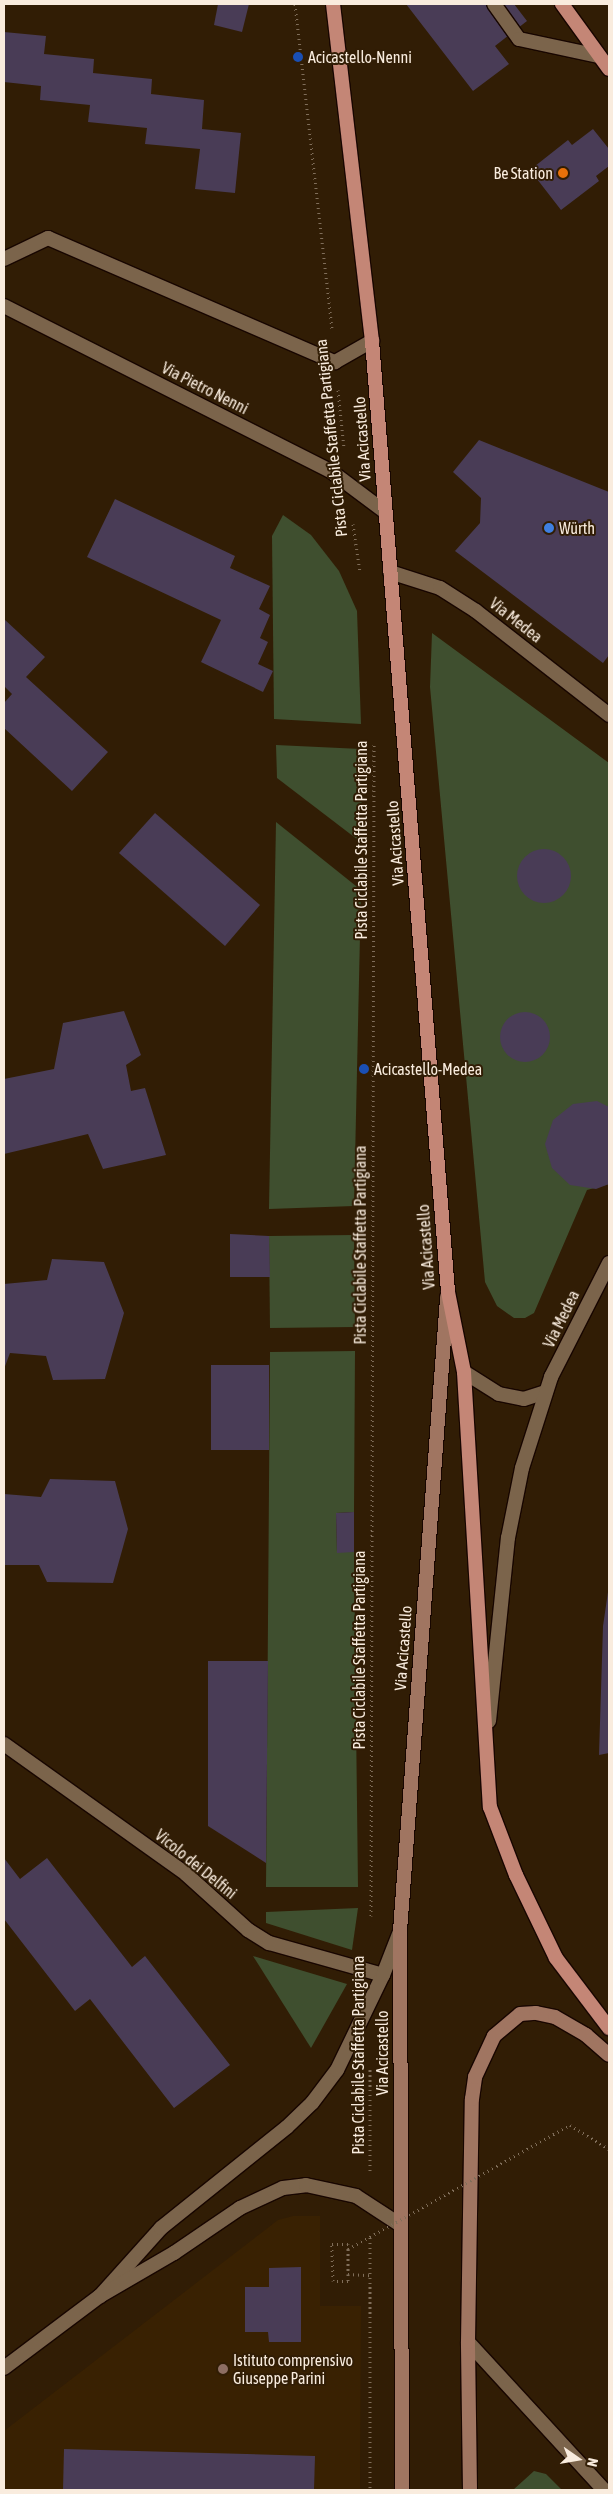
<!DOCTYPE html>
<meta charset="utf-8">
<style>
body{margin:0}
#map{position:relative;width:613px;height:2494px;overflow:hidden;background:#311d05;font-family:"Asap Condensed",sans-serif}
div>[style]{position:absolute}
.built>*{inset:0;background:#392102}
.green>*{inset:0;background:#3f4f2f}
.building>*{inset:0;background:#493c56}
.round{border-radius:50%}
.path>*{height:3px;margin-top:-1.5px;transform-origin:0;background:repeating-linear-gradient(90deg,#806e5a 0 1px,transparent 0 5px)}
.roads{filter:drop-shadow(1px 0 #180600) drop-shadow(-1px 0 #180600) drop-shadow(0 1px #180600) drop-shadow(0 -1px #180600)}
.service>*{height:14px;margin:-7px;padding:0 7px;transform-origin:7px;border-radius:7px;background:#7b644b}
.minor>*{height:14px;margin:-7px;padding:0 7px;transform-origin:7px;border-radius:7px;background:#7b644b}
.secondary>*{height:14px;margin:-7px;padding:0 7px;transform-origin:7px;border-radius:7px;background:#a07561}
.primary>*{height:14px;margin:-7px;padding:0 7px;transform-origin:7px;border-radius:7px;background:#c48676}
.path-bridge>*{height:3px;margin-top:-1.5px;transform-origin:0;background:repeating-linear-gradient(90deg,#806e5a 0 1px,transparent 0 5px)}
.dots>*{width:14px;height:14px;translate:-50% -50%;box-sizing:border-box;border:2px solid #311d05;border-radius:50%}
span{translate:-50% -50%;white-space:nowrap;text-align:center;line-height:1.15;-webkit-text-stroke:4px #311d05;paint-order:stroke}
.poi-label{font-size:16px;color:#f9ecde}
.left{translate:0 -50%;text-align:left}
.right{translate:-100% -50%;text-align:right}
.street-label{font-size:16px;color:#f9ecde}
.frame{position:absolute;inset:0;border:5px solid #f9ecde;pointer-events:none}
.north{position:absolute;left:553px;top:2434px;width:50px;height:50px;-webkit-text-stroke:4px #311d05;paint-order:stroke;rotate:103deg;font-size:14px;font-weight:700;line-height:20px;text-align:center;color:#f9ecde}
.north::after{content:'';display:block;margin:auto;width:18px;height:22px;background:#f9ecde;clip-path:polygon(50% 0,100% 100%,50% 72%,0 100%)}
</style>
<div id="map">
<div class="built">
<div style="clip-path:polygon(293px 2216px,320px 2216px,320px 2306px,361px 2306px,360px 2490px,4px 2490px,4px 2431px,278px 2220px)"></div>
</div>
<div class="green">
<div style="clip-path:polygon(283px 515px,311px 535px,339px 571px,357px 611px,361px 724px,274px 719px,272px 536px)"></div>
<div style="clip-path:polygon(432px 633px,609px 763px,609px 1184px,587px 1190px,534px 1313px,525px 1318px,514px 1318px,497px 1306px,485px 1282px,430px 687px)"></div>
<div style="clip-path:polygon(276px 745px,361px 749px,362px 843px,277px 778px)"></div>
<div style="clip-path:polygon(276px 822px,361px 890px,354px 1206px,269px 1209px)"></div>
<div style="clip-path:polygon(354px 1235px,355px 1327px,270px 1328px,269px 1236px)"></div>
<div style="clip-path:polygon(355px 1351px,354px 1512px,336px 1513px,337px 1552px,354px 1552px,358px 1887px,266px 1887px,270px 1352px)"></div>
<div style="clip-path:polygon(358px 1908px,352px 1950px,266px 1923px,266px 1912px)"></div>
<div style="clip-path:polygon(253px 1956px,347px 1984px,311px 2048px)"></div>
<div style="clip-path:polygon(534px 2471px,546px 2474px,562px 2490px,513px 2490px)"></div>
</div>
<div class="building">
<div style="clip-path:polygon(218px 4px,249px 4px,242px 32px,214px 25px)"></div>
<div style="clip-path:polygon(406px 4px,514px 4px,527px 21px,495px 46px,509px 64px,473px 91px)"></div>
<div style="clip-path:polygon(4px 32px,46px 36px,44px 54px,94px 59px,93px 73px,152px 79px,151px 94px,204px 100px,202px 129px,241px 133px,235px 193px,195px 189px,200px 149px,145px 144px,147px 128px,88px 122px,90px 105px,40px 100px,41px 86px,4px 82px)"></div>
<div style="clip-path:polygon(593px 129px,609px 149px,609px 166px,596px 176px,599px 181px,561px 210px,530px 170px,568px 140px,572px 145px)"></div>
<div style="clip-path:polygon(479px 440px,609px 492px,609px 655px,603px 663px,455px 551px,480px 523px,481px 498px,453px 472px)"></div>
<div style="clip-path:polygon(115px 499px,235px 556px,230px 568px,270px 586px,259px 609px,270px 615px,260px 638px,268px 642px,258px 664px,273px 671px,263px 692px,201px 662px,221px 620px,87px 557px)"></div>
<div style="clip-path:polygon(4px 619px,45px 657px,26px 677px,108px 752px,72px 791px,4px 728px,4px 703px,12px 694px,4px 686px)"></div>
<div style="clip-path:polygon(155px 813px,260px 905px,225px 946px,119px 853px)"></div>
<div class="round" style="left:517px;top:849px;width:54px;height:54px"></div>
<div style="clip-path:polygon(124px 1011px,141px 1055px,126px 1065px,131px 1091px,145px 1088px,166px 1155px,103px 1169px,88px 1134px,4px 1154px,4px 1079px,54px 1069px,63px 1023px)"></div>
<div class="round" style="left:500px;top:1012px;width:50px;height:50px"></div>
<div style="clip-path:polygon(597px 1101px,609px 1107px,609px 1184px,596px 1189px,570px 1185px,552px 1168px,545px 1144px,553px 1120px,573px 1104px)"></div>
<div style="clip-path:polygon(230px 1234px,269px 1236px,270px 1277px,230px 1277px)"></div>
<div style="clip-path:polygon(52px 1259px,104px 1262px,124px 1313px,105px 1379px,53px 1380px,46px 1356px,10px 1353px,4px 1369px,4px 1284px,47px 1280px)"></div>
<div style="clip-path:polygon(211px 1365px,269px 1365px,269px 1450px,211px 1450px)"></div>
<div style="clip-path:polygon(50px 1479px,115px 1481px,128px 1529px,113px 1583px,47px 1582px,39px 1565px,4px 1565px,4px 1494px,41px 1497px)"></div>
<div style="clip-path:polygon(354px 1512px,354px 1552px,337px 1553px,336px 1513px)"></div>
<div style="clip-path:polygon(608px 1592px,609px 1753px,599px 1755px,603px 1626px)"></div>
<div style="clip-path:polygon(208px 1661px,268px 1661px,266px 1863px,208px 1826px)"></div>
<div style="clip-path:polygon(4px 1858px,20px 1879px,47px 1858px,132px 1967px,145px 1956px,230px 2065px,174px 2108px,90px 1999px,75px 2011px,4px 1919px)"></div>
<div style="clip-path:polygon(301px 2267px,301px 2342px,269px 2342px,268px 2332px,245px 2332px,245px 2287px,269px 2287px,269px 2268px)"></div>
<div style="clip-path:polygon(64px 2449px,315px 2456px,314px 2490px,63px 2490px)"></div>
</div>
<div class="path">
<div style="left:295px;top:4px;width:329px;rotate:83.5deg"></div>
<div style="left:338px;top:390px;width:58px;rotate:84.1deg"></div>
<div style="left:353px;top:524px;width:49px;rotate:81.7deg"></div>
<div style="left:371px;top:1916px;width:1174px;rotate:-89.85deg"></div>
<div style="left:570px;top:2125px;width:46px;rotate:31.6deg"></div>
<div style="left:370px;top:2171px;width:104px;rotate:-90deg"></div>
<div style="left:370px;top:2237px;width:253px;rotate:90deg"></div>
<div style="left:348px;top:2281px;width:15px;rotate:180deg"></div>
<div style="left:333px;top:2281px;width:37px;rotate:-92deg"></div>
<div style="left:332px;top:2244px;width:16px"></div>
<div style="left:348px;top:2244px;width:30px;rotate:90deg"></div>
<div style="left:348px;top:2274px;width:22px;rotate:3deg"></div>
</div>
<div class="roads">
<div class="service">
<div style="left:494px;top:4px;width:43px;rotate:54.5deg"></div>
<div style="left:519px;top:39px;width:82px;rotate:12deg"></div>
<div style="left:468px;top:2342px;width:201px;rotate:47.4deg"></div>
</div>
<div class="minor">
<div style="left:4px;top:259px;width:49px;rotate:-25.5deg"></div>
<div style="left:48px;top:238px;width:313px;rotate:23.4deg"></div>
<div style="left:335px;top:362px;width:43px;rotate:-29.6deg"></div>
<div style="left:4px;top:306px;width:368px;rotate:26.8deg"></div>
<div style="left:332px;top:472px;width:65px;rotate:36.9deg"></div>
<div style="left:390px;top:572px;width:52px;rotate:17.7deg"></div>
<div style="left:440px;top:588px;width:43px;rotate:32.6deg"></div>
<div style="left:476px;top:611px;width:169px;rotate:38deg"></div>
<div style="left:464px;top:1372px;width:41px;rotate:32.2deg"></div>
<div style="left:499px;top:1394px;width:25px;rotate:11deg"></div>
<div style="left:524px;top:1399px;width:23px;rotate:-18deg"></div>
<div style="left:489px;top:1721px;width:184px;rotate:-84.1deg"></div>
<div style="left:508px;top:1538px;width:71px;rotate:-78.7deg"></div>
<div style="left:522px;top:1468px;width:96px;rotate:-72.3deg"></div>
<div style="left:551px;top:1377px;width:128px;rotate:-63deg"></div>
<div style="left:4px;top:1744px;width:224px;rotate:35.5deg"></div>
<div style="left:186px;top:1874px;width:84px;rotate:42.1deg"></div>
<div style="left:248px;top:1930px;width:25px;rotate:32deg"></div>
<div style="left:269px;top:1943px;width:118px;rotate:15.7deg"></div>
<div style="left:100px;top:2296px;width:91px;rotate:-48.1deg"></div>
<div style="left:161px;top:2228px;width:161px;rotate:-38.7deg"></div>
<div style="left:287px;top:2127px;width:35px;rotate:-44deg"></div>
<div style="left:312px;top:2103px;width:41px;rotate:-52.9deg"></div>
<div style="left:337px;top:2070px;width:106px;rotate:-64.2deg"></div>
<div style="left:383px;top:1975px;width:44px;rotate:-68.7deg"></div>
<div style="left:4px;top:2368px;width:120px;rotate:-36.9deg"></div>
<div style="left:100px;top:2296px;width:86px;rotate:-30.2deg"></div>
<div style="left:174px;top:2253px;width:80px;rotate:-34.3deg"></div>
<div style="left:240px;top:2208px;width:47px;rotate:-24.9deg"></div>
<div style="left:283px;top:2188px;width:23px;rotate:-7deg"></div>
<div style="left:306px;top:2185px;width:51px;rotate:12.4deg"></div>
<div style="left:356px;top:2196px;width:51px;rotate:33.1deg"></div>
</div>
<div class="secondary">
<div style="left:402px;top:2490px;width:559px;rotate:-90.2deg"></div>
<div style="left:400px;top:1931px;width:635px;rotate:-85.75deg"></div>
<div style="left:470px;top:2490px;width:148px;rotate:-90.8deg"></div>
<div style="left:468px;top:2342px;width:243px;rotate:-89.1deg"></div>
<div style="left:472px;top:2099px;width:22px;rotate:-82deg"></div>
<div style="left:475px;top:2077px;width:45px;rotate:-65.1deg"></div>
<div style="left:494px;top:2036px;width:34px;rotate:-40deg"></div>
<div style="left:520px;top:2014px;width:16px;rotate:-4deg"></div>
<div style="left:536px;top:2013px;width:19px;rotate:12deg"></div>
<div style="left:555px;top:2017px;width:36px;rotate:30deg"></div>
<div style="left:586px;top:2035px;width:30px;rotate:41deg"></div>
</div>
<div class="primary">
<div style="left:333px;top:4px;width:339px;rotate:83.4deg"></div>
<div style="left:372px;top:341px;width:954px;rotate:85.43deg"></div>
<div style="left:448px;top:1292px;width:82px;rotate:78.7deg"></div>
<div style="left:464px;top:1372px;width:436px;rotate:86.6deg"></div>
<div style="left:490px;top:1807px;width:73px;rotate:69.1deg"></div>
<div style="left:516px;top:1875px;width:92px;rotate:64.3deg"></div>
<div style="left:556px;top:1958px;width:88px;rotate:52.9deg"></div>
<div style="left:562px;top:4px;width:80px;rotate:54.1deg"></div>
</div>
</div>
<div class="path-bridge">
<div style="left:348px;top:2281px;width:32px;rotate:-90deg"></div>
<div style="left:348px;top:2249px;width:254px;rotate:-29.2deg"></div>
</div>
<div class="dots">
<div style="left:298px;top:57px;background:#1a4fb4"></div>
<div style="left:563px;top:173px;background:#e8710a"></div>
<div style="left:549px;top:528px;background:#3f7fe0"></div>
<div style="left:364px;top:1069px;background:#1a4fb4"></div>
<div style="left:223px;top:2369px;background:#8d6e63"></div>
</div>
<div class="poi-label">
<span class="left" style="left:308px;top:57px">Acicastello-Nenni</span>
<span class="right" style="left:553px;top:173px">Be Station</span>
<span class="left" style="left:559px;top:528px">Würth</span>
<span class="left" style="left:374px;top:1069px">Acicastello-Medea</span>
<span class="left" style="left:233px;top:2369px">Istituto comprensivo<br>Giuseppe Parini</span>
</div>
<div class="street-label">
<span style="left:205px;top:388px;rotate:27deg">Via Pietro Nenni</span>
<span style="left:331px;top:438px;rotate:-96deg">Pista Ciclabile Staffetta Partigiana</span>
<span style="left:362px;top:439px;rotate:-94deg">Via Acicastello</span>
<span style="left:516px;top:620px;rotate:38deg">Via Medea</span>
<span style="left:361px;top:840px;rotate:-90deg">Pista Ciclabile Staffetta Partigiana</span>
<span style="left:395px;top:843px;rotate:-94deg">Via Acicastello</span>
<span style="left:360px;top:1245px;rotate:-90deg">Pista Ciclabile Staffetta Partigiana</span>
<span style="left:426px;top:1247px;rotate:-94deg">Via Acicastello</span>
<span style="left:561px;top:1319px;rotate:-64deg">Via Medea</span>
<span style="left:403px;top:1648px;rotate:-86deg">Via Acicastello</span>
<span style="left:359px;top:1650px;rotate:-90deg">Pista Ciclabile Staffetta Partigiana</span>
<span style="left:196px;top:1864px;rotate:39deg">Vicolo dei Delfini</span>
<span style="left:382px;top:2053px;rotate:-90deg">Via Acicastello</span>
<span style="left:358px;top:2055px;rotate:-90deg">Pista Ciclabile Staffetta Partigiana</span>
</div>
<div class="frame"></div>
<div class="north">N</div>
</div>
